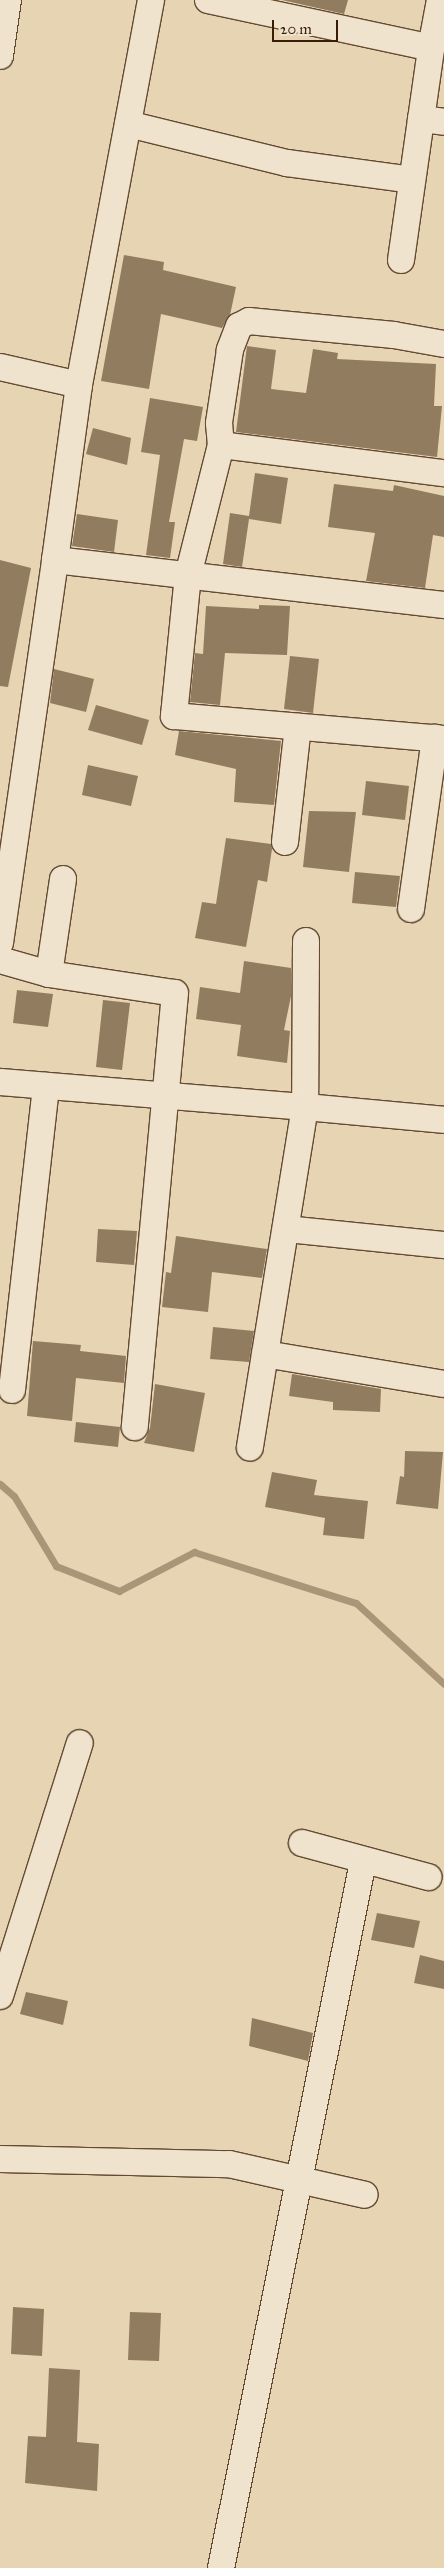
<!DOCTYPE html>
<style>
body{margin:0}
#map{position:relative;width:444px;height:2568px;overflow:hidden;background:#e6d4b2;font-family:"IM FELL Great Primer",serif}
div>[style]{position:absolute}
.stream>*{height:7px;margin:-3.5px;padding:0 3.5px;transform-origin:3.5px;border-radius:3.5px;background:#ab9578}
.building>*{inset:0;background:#927c60}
.roads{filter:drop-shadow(1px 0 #644a32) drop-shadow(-1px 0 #644a32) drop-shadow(0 1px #644a32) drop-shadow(0 -1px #644a32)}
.minor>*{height:26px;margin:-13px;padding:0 13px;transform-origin:13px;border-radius:13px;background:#efe3cd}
span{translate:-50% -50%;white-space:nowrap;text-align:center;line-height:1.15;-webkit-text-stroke:5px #efe3cd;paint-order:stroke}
.scale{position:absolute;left:272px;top:20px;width:66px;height:22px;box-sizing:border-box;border:2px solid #381c08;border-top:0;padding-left:6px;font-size:15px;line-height:18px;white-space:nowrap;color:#381c08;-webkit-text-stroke:4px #efe3cd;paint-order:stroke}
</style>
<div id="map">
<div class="stream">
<div style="left:0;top:1484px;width:18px;rotate:41deg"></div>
<div style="left:14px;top:1496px;width:82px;rotate:59deg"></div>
<div style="left:56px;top:1566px;width:68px;rotate:21.6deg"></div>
<div style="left:119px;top:1591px;width:85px;rotate:-27.5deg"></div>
<div style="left:194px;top:1552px;width:170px;rotate:17.5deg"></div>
<div style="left:356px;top:1603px;width:120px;rotate:42.6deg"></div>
</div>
<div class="building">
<div style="clip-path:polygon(282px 0,348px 0,344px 14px)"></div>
<div style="clip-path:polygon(124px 255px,164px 262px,163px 270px,236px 287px,230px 315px,222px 328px,161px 314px,149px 389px,101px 381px)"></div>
<div style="clip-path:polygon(247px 346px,276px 350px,271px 389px,306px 393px,313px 349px,338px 353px,337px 359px,436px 364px,434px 406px,442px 406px,437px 457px,236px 432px)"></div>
<div style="clip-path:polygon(150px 398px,203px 407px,197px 441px,184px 439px,169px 522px,175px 522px,170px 558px,146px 555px,160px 455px,141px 452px)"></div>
<div style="clip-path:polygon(93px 428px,131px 438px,127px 465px,86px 454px)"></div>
<div style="clip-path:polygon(255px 473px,288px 478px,281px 524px,249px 519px,242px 567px,223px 564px,230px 513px,249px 516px)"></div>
<div style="clip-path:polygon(334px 484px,393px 491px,394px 485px,444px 496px,444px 537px,433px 535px,425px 588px,366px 581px,375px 533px,328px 527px)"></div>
<div style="clip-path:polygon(77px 514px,118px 520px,114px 552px,72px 546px)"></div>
<div style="clip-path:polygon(0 560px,31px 568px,8px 687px,0 686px)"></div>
<div style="clip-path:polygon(259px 605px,290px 606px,287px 655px,225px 653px,220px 705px,190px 702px,195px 653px,203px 654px,206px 606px,259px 609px)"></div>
<div style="clip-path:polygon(290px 656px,319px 659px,313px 713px,284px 709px)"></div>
<div style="clip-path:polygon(54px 669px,94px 679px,86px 712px,50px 703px)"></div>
<div style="clip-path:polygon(96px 705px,149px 720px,142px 745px,88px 730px)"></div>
<div style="clip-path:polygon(179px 731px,281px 741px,274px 805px,234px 802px,236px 769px,175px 755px)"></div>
<div style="clip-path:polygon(88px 765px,138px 776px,131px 806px,82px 795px)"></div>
<div style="clip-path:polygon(366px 781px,409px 786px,405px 820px,362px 815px)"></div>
<div style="clip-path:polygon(309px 811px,356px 812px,349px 872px,303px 867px)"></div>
<div style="clip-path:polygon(226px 838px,271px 844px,272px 849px,267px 882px,258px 880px,246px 947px,195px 938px,202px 902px,216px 904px)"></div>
<div style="clip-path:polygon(355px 872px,400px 876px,396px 907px,352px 903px)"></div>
<div style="clip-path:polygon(244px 961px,291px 968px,291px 996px,284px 1030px,290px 1031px,287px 1063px,237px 1056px,241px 1025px,196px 1019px,200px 987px,240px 993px)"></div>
<div style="clip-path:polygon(17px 990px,53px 994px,48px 1027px,13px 1023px)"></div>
<div style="clip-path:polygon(103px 1000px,130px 1003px,122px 1070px,96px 1067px)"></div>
<div style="clip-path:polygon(98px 1229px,137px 1231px,134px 1265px,96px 1262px)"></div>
<div style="clip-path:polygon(176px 1236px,267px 1249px,262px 1278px,212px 1272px,208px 1312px,162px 1307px,166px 1272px,171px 1273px)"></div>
<div style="clip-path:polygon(213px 1327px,254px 1331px,249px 1362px,210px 1359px)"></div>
<div style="clip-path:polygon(33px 1341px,81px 1345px,80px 1351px,126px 1356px,124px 1383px,76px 1378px,72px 1421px,27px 1416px)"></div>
<div style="clip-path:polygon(292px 1374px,381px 1389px,380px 1412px,333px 1410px,333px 1402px,289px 1396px)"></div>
<div style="clip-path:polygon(155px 1384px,205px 1393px,194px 1452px,144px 1443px,150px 1428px)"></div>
<div style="clip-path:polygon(76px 1422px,120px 1427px,118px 1447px,74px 1442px)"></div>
<div style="clip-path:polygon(405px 1451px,443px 1452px,438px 1509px,396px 1504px,400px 1476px,404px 1477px)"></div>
<div style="clip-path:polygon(272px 1472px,317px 1480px,314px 1495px,368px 1501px,364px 1539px,323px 1535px,325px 1518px,265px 1507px)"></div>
<div style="clip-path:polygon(377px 1913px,420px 1921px,414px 1948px,371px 1940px)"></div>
<div style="clip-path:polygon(420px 1955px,444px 1961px,444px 1989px,414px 1983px)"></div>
<div style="clip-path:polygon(26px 1992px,68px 2001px,63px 2025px,20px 2014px)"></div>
<div style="clip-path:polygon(252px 2018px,313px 2033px,308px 2061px,249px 2046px)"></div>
<div style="clip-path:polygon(13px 2307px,44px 2309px,42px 2356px,11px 2354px)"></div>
<div style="clip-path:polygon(130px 2312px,161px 2313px,159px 2361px,128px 2360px)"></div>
<div style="clip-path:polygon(49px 2368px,80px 2370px,77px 2442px,99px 2444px,97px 2491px,25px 2483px,28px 2436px,46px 2437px)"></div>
</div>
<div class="roads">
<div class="minor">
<div style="left:151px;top:0;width:392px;rotate:100.6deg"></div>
<div style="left:79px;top:385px;width:177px;rotate:97.8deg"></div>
<div style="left:55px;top:560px;width:392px;rotate:6.6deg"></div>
<div style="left:208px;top:0;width:228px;rotate:12.1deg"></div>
<div style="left:431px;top:48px;width:49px;rotate:-79.4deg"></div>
<div style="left:0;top:56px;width:57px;rotate:-81.9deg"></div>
<div style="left:421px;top:119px;width:23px;rotate:7deg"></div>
<div style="left:128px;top:124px;width:164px;rotate:13.8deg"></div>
<div style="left:287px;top:163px;width:126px;rotate:7.7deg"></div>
<div style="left:401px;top:260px;width:214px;rotate:-81.9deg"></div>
<div style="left:444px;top:344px;width:51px;rotate:-169.8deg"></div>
<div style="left:394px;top:335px;width:146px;rotate:-174.5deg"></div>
<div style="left:249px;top:321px;width:11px;rotate:153deg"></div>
<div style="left:239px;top:326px;width:26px;rotate:111deg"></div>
<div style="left:230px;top:350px;width:74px;rotate:98.6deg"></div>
<div style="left:219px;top:423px;width:22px;rotate:85deg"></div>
<div style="left:221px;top:445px;width:134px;rotate:104.2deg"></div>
<div style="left:188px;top:575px;width:142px;rotate:95.7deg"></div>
<div style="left:174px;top:716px;width:271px;rotate:4.9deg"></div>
<div style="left:0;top:367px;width:81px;rotate:12.8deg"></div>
<div style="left:221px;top:445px;width:225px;rotate:7.2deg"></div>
<div style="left:285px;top:842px;width:116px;rotate:-83.6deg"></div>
<div style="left:411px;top:909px;width:173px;rotate:-82deg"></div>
<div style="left:306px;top:941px;width:166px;rotate:90.3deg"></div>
<div style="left:305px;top:1107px;width:140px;rotate:5.3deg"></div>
<div style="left:0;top:943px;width:387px;rotate:-81.8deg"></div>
<div style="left:0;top:960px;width:51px;rotate:15.9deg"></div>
<div style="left:49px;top:974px;width:127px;rotate:8.6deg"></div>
<div style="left:175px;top:993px;width:436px;rotate:95.3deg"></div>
<div style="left:49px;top:974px;width:96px;rotate:-81.6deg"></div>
<div style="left:0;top:1082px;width:306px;rotate:4.7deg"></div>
<div style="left:305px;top:1107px;width:345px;rotate:99.2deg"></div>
<div style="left:286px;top:1229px;width:159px;rotate:5.8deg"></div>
<div style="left:265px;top:1354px;width:181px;rotate:9.5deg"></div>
<div style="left:12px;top:1390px;width:306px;rotate:-83.6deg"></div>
<div style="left:302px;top:1843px;width:131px;rotate:15.1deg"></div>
<div style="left:0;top:1996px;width:265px;rotate:-72.5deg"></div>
<div style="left:0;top:2159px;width:229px;rotate:1.3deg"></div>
<div style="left:229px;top:2164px;width:139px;rotate:12.8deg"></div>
<div style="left:221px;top:2568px;width:720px;rotate:-78.63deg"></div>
</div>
</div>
<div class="scale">20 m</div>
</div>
